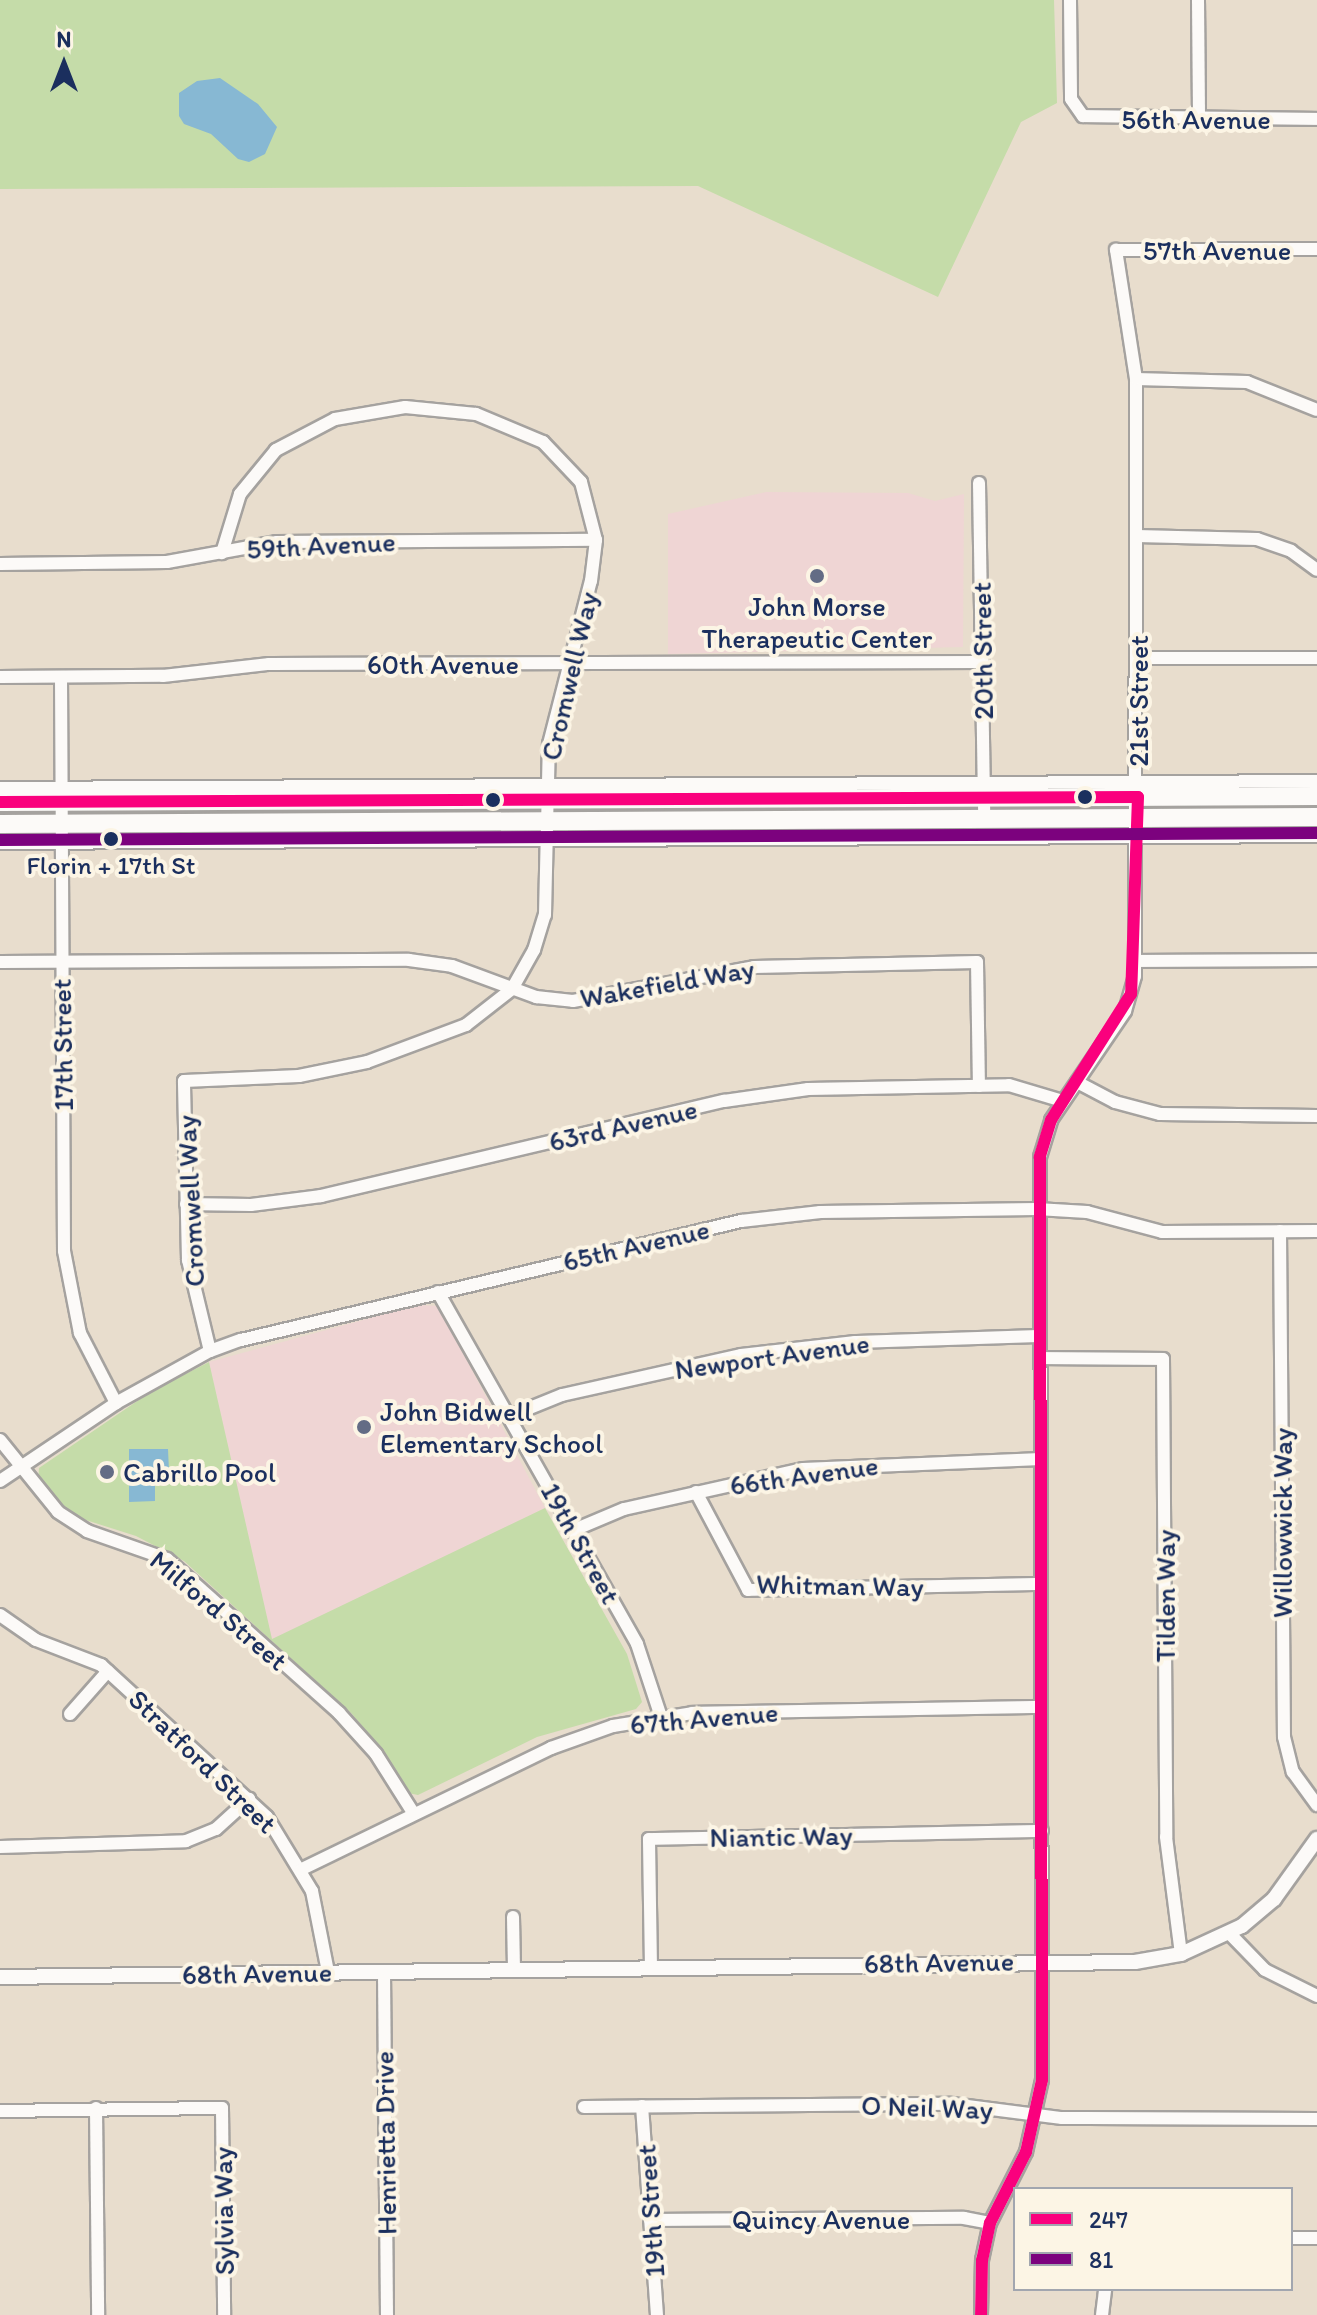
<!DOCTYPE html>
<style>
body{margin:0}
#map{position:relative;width:1317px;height:2315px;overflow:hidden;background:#e8ddcd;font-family:Itim,sans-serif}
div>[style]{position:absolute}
.built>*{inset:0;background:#efd5d4}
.green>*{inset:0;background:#c5dca9}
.water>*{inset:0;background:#87b8d3}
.roads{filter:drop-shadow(2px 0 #a5a29f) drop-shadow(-2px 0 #a5a29f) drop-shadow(0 2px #a5a29f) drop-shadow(0 -2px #a5a29f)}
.minor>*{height:12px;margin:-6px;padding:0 6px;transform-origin:6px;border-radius:6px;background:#fcfaf8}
.tertiary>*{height:14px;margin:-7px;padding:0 7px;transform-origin:7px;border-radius:7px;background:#fcfaf8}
.primary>*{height:18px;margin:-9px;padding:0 9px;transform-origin:9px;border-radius:9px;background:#fcfaf8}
.bus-1>*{height:12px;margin:-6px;padding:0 6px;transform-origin:6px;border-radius:6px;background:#fa007d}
.bus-2>*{height:12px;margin:-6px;padding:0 6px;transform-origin:6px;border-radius:6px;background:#7c027e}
.dots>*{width:22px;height:22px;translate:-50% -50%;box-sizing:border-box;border:4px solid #fcf5e5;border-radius:50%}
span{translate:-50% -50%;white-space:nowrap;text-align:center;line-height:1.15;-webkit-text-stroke:8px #fcf5e5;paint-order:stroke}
.bus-label{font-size:26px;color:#1b2f5e}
.street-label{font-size:28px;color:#1b2f5e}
.poi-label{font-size:28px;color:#1b2f5e}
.left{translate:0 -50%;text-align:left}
.legend{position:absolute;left:1013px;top:2187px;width:280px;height:104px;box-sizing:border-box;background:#fcf5e5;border:2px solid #a2a6af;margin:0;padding:10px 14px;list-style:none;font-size:24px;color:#1b2f5e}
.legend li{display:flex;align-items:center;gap:16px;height:40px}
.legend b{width:40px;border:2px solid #a2a6af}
.north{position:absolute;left:24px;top:24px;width:80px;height:80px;-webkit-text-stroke:6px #fcf5e5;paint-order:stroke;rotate:0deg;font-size:22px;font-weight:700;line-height:32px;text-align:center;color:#1b2f5e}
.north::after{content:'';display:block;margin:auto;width:28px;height:36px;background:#1b2f5e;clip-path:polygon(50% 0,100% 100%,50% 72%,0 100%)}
</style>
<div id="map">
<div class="built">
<div style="clip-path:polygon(766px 492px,908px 493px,935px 501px,964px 494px,963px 647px,668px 654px,668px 514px)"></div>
<div style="clip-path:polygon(418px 1305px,438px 1306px,545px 1508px,272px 1640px,209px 1362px)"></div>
</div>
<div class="green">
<div style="clip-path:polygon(0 0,1054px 0,1057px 103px,1021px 122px,938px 297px,698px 186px,0 189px)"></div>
<div style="clip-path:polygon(209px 1362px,272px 1639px,545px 1508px,627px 1654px,642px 1702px,636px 1709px,537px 1737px,418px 1795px,408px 1793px,387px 1756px,352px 1714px,184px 1561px,136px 1536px,70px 1515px,38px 1482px,39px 1468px,152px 1391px)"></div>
</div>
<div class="water">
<div style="clip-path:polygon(220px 78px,258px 104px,277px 127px,265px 154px,249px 162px,238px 159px,211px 134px,184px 124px,179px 116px,179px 93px,197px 81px)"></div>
<div style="clip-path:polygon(129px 1449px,168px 1449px,169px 1471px,155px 1471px,155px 1501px,129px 1502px)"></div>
</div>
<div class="roads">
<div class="minor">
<div style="left:1070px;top:0;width:99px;rotate:89.4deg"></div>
<div style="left:1071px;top:99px;width:21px;rotate:55deg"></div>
<div style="left:1083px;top:116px;width:234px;rotate:0.7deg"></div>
<div style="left:1198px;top:0;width:119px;rotate:89.5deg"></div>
<div style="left:1136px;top:379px;width:111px;rotate:1.5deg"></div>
<div style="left:1247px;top:382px;width:75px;rotate:21.8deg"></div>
<div style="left:979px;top:483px;width:336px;rotate:89.1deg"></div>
<div style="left:1137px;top:536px;width:120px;rotate:1.4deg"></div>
<div style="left:1257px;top:539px;width:36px;rotate:19deg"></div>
<div style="left:1291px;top:551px;width:32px;rotate:36deg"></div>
<div style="left:0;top:564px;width:167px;rotate:-0.7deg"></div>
<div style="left:167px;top:562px;width:112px;rotate:-10.3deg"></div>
<div style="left:277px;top:542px;width:319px;rotate:-0.4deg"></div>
<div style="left:1137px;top:658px;width:180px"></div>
<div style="left:0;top:677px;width:163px;rotate:-0.4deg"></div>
<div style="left:163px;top:676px;width:107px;rotate:-6.5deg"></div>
<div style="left:269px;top:664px;width:714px;rotate:-0.16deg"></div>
<div style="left:61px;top:677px;width:574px;rotate:89.7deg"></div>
<div style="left:64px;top:1251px;width:84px;rotate:79deg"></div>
<div style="left:80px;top:1333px;width:79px;rotate:62.8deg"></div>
<div style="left:0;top:788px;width:1317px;rotate:-0.3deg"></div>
<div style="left:0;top:843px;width:1317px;rotate:-0.3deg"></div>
<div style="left:1136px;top:961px;width:181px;rotate:-0.3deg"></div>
<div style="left:0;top:962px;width:409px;rotate:-0.3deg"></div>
<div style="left:409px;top:960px;width:43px;rotate:7.9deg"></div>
<div style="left:452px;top:966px;width:90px;rotate:20.3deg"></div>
<div style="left:536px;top:997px;width:37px;rotate:6deg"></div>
<div style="left:573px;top:1001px;width:184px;rotate:-10.6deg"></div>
<div style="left:754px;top:967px;width:223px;rotate:-1.3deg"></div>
<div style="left:977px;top:962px;width:124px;rotate:89.1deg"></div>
<div style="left:1077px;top:1082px;width:43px;rotate:27.8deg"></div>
<div style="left:1115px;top:1102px;width:47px;rotate:14.9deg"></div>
<div style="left:1160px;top:1114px;width:157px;rotate:0.7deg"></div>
<div style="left:186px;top:1204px;width:65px;rotate:0.9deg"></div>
<div style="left:251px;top:1205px;width:71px;rotate:-7.3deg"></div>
<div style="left:321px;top:1196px;width:414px;rotate:-13.3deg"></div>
<div style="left:724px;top:1101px;width:85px;rotate:-8.1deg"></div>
<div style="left:808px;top:1089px;width:201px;rotate:-1.1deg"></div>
<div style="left:1009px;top:1085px;width:56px;rotate:16.5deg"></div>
<div style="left:1280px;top:1231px;width:506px;rotate:89.55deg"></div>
<div style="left:1284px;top:1737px;width:36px;rotate:76deg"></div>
<div style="left:1293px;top:1772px;width:41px;rotate:54deg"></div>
<div style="left:438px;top:1292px;width:404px;rotate:60.5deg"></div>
<div style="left:637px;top:1644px;width:77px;rotate:71.8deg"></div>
<div style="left:210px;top:1351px;width:94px;rotate:-103.6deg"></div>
<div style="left:188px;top:1260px;width:179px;rotate:-91.3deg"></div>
<div style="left:184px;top:1081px;width:115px;rotate:-2.5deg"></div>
<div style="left:299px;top:1076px;width:69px;rotate:-11.6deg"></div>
<div style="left:367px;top:1062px;width:106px;rotate:-20.5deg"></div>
<div style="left:466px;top:1025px;width:58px;rotate:-38deg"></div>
<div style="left:512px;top:989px;width:45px;rotate:-60.6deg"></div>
<div style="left:534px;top:950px;width:37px;rotate:-73deg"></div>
<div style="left:545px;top:915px;width:171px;rotate:-88.7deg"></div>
<div style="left:549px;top:744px;width:168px;rotate:-75.6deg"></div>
<div style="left:591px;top:581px;width:41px;rotate:-83deg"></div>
<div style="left:596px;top:540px;width:60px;rotate:-104.5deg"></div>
<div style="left:581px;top:482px;width:55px;rotate:-133.5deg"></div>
<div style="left:543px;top:442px;width:73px;rotate:-157.3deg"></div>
<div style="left:476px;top:414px;width:71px;rotate:-174.4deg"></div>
<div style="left:405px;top:407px;width:71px;rotate:170.3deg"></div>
<div style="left:335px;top:419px;width:67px;rotate:152.3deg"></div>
<div style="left:276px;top:450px;width:57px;rotate:129.3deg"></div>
<div style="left:240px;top:494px;width:62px;rotate:107deg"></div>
<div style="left:1041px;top:1358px;width:122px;rotate:0.5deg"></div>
<div style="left:1163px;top:1359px;width:478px;rotate:89.6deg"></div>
<div style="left:1166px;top:1837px;width:118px;rotate:82.7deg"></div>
<div style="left:510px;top:1416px;width:56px;rotate:-22deg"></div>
<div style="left:562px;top:1395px;width:183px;rotate:-12.6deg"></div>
<div style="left:741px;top:1355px;width:115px;rotate:-6.5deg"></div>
<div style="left:855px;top:1342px;width:185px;rotate:-1.9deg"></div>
<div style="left:0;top:1440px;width:92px;rotate:51.1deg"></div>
<div style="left:58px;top:1512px;width:35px;rotate:33deg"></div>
<div style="left:87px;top:1531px;width:85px;rotate:19.3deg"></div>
<div style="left:167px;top:1559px;width:231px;rotate:41.8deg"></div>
<div style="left:339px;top:1713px;width:55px;rotate:47.9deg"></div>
<div style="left:376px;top:1754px;width:71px;rotate:57.7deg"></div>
<div style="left:0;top:1481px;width:140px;rotate:-33.9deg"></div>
<div style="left:116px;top:1403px;width:107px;rotate:-29deg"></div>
<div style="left:210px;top:1351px;width:33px;rotate:-20deg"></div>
<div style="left:241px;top:1340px;width:514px;rotate:-13.39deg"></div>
<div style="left:741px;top:1221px;width:80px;rotate:-6.5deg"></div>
<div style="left:820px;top:1212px;width:217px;rotate:-0.8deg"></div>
<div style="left:1037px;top:1209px;width:50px;rotate:3.4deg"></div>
<div style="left:1087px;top:1212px;width:78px;rotate:14.9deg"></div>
<div style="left:1162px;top:1232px;width:155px;rotate:-0.4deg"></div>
<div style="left:696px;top:1492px;width:111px;rotate:62deg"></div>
<div style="left:748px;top:1590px;width:293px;rotate:-1.2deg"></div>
<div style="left:574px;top:1530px;width:54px;rotate:-22.8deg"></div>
<div style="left:624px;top:1509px;width:183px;rotate:-12.6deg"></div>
<div style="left:803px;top:1469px;width:238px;rotate:-2.4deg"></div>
<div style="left:0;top:1615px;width:44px;rotate:34.8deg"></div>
<div style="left:36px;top:1640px;width:70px;rotate:21deg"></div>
<div style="left:101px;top:1665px;width:225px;rotate:42.5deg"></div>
<div style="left:267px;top:1817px;width:87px;rotate:58.7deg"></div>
<div style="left:312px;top:1891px;width:83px;rotate:78.8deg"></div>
<div style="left:70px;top:1714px;width:57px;rotate:-48.5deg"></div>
<div style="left:0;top:1847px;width:186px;rotate:-1.8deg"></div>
<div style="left:186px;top:1841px;width:32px;rotate:-22deg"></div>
<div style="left:216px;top:1829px;width:45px;rotate:-42.3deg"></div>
<div style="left:302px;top:1869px;width:277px;rotate:-25.9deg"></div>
<div style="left:551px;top:1748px;width:66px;rotate:-19.5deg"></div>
<div style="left:613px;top:1726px;width:80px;rotate:-9.3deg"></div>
<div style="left:692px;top:1713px;width:349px;rotate:-1deg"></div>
<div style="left:513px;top:1917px;width:53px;rotate:88.9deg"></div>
<div style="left:1230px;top:1934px;width:50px;rotate:45.8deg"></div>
<div style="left:1265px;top:1970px;width:58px;rotate:26.6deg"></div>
<div style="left:651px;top:1968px;width:129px;rotate:-90.9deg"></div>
<div style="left:649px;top:1839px;width:393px;rotate:-1.2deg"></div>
<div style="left:384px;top:1972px;width:343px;rotate:89.5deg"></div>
<div style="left:642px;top:2106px;width:210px;rotate:85.9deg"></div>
<div style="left:584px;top:2107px;width:368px;rotate:-0.5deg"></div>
<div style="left:952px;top:2104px;width:111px;rotate:7.3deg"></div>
<div style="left:1062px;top:2118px;width:255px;rotate:0.2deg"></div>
<div style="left:96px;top:2108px;width:207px;rotate:89.4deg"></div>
<div style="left:0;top:2111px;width:222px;rotate:-0.8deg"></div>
<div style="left:222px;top:2108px;width:207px;rotate:89.4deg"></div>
<div style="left:650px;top:2220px;width:314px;rotate:-0.4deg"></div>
<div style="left:964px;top:2218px;width:26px;rotate:11deg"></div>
<div style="left:1291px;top:2238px;width:26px"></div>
<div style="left:981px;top:2315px;width:55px;rotate:-89deg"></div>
<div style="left:982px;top:2260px;width:38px;rotate:-78deg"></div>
<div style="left:990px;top:2223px;width:80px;rotate:-63.1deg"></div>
<div style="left:1026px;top:2152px;width:74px;rotate:-77.5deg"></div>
<div style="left:1042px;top:2080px;width:923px;rotate:-90.12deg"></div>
<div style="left:1040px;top:1157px;width:39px;rotate:-73deg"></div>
<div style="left:1051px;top:1120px;width:132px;rotate:-55.8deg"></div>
<div style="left:1125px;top:1011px;width:36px;rotate:-74deg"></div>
<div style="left:1135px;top:976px;width:597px;rotate:-89.9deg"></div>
<div style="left:1136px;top:379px;width:131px;rotate:-98.8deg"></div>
<div style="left:1116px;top:250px;width:201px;rotate:-0.3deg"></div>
<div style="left:1102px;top:2315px;width:26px;rotate:-83deg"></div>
</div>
<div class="tertiary">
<div style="left:0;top:1977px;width:1135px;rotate:-0.76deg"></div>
<div style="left:1135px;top:1962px;width:47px;rotate:-9.9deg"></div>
<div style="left:1181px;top:1954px;width:67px;rotate:-24.7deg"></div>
<div style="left:1242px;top:1926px;width:42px;rotate:-40.2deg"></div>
<div style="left:1274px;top:1899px;width:74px;rotate:-54.4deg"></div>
</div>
<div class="primary">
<div style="left:0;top:802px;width:1317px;rotate:-0.26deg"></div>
<div style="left:0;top:824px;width:1317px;rotate:-0.3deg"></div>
</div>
</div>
<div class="bus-1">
<div style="left:0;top:802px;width:1138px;rotate:-0.25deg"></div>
<div style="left:1138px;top:797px;width:197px;rotate:92deg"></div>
<div style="left:1131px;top:994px;width:149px;rotate:122.4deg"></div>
<div style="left:1051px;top:1120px;width:39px;rotate:107deg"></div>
<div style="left:1040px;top:1157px;width:923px;rotate:89.88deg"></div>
<div style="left:1042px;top:2080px;width:74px;rotate:102.5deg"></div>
<div style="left:1026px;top:2152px;width:80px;rotate:116.9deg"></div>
<div style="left:990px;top:2223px;width:38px;rotate:102deg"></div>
<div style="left:982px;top:2260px;width:55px;rotate:91deg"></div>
</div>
<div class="bus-2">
<div style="left:0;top:840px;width:1317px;rotate:-0.3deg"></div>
</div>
<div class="dots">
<div style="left:817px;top:576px;background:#636c85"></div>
<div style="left:1085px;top:797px;background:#1b2f5e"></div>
<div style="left:493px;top:800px;background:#1b2f5e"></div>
<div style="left:111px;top:839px;background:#1b2f5e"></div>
<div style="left:364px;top:1427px;background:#636c85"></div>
<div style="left:107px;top:1472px;background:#636c85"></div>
</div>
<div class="bus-label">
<span style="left:111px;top:866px">Florin + 17th St</span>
</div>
<div class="street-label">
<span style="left:1196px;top:119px">56th Avenue</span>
<span style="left:1217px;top:250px">57th Avenue</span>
<span style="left:321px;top:545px;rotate:-3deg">59th Avenue</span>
<span style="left:982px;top:651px;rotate:-91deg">20th Street</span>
<span style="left:443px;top:664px">60th Avenue</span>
<span style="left:569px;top:676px;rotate:-77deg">Cromwell Way</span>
<span style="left:1138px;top:701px;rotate:-90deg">21st Street</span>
<span style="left:667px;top:983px;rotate:-10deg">Wakefield Way</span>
<span style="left:62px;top:1045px;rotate:-91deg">17th Street</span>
<span style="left:623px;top:1125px;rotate:-13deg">63rd Avenue</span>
<span style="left:190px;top:1201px;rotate:-93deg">Cromwell Way</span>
<span style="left:636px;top:1245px;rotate:-13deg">65th Avenue</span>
<span style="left:772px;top:1356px;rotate:-8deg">Newport Avenue</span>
<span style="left:804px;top:1475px;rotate:-8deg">66th Avenue</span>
<span style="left:1282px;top:1523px;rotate:-90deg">Willowwick Way</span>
<span style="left:581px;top:1543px;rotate:61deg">19th Street</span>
<span style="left:840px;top:1585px;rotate:1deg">Whitman Way</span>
<span style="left:1165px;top:1596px;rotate:-90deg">Tilden Way</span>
<span style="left:219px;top:1610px;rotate:40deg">Milford Street</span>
<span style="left:704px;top:1718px;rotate:-5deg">67th Avenue</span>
<span style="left:203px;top:1761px;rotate:44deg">Stratford Street</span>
<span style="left:781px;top:1836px;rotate:-1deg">Niantic Way</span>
<span style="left:939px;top:1962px;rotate:-1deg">68th Avenue</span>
<span style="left:257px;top:1973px;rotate:-1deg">68th Avenue</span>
<span style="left:927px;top:2107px;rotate:2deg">O Neil Way</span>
<span style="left:385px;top:2143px;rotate:-91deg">Henrietta Drive</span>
<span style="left:223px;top:2211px;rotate:-91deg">Sylvia Way</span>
<span style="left:650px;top:2211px;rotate:-94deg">19th Street</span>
<span style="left:821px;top:2219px">Quincy Avenue</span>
</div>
<div class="poi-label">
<span style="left:817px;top:622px">John Morse<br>Therapeutic Center</span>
<span class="left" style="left:380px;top:1427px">John Bidwell<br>Elementary School</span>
<span class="left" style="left:123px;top:1472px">Cabrillo Pool</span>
</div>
<ul class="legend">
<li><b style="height:10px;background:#fa007d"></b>247</li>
<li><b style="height:10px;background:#7c027e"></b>81</li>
</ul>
<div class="north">N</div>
</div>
